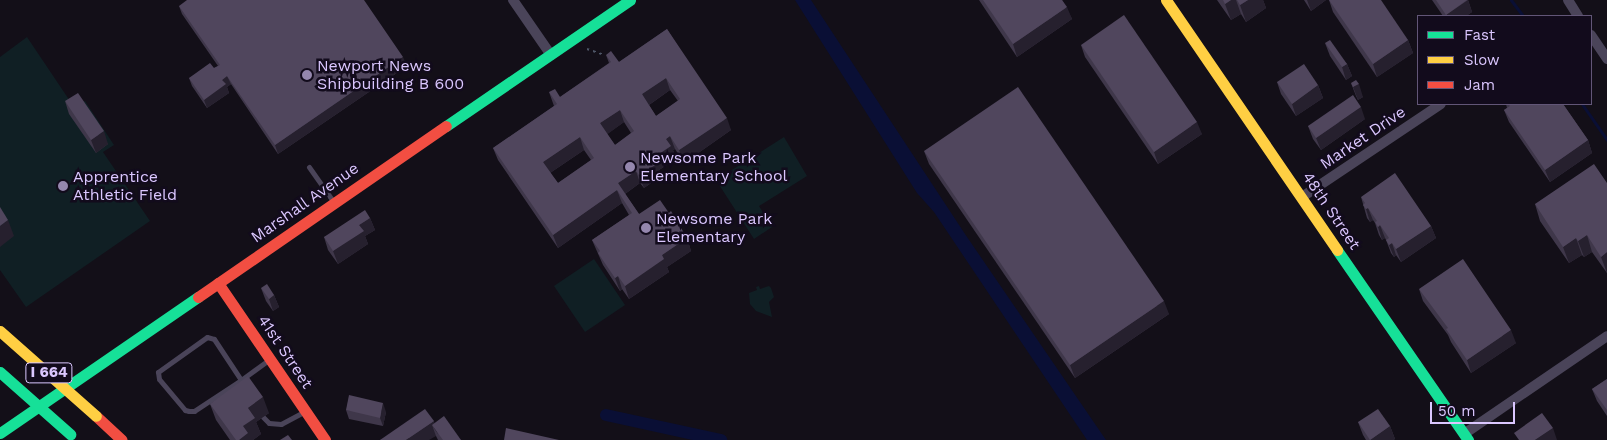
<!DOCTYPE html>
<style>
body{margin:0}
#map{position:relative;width:1607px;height:440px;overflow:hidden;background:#130f18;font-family:"Work Sans",sans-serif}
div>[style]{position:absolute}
.green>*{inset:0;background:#101f24}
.water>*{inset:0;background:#0a0f35}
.stream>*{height:3px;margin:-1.5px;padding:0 1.5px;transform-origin:1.5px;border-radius:1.5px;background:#0a0f35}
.canal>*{height:12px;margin:-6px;padding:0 6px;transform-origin:6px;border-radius:6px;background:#0a0f35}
.path>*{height:2px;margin-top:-1px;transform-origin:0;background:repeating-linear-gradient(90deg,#4e5667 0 2.5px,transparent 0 6.5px)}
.lane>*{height:5px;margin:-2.5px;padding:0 2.5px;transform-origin:2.5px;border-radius:2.5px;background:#4a4459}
.street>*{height:10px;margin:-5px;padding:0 5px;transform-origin:5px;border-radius:5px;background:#4a4459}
.fast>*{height:11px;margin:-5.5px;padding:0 5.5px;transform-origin:5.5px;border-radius:5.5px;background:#16e098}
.slow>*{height:11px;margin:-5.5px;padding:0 5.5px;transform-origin:5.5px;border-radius:5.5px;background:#ffcf43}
.jam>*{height:11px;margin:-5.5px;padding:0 5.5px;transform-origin:5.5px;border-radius:5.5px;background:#f24e42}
.fast-bridge>*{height:11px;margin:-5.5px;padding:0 5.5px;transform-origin:5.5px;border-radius:5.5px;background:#16e098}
.slow-bridge>*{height:11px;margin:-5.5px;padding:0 5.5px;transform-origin:5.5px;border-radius:5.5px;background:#ffcf43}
.wall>*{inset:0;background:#3f374a}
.shaded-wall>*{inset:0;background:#26202e}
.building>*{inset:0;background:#50465d}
.dots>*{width:14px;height:14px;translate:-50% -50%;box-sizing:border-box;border:2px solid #120b1c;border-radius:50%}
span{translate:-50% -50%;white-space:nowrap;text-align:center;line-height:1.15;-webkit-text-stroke:5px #120b1c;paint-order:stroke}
.shield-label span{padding:1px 4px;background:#120b1c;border:1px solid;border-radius:4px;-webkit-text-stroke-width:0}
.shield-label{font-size:15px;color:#dbc7ff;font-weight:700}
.poi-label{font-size:16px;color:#dbc7ff}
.left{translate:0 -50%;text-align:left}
.street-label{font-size:16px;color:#dbc7ff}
.legend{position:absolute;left:1417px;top:15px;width:175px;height:90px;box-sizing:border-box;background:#120b1c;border:1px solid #625677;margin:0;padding:6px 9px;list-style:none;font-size:15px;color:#dbc7ff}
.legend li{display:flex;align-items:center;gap:10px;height:25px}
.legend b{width:25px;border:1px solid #625677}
.scale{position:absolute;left:1430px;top:402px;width:85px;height:22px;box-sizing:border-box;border:2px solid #dbc7ff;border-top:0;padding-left:6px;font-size:15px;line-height:18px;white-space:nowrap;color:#dbc7ff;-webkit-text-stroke:4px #120b1c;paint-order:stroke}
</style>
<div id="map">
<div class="green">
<div style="clip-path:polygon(27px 37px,74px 107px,85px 101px,114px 145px,103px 152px,150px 221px,26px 307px,0 270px,0 57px)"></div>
<div style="clip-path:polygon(784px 137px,807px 176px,759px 206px,772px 227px,754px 239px,716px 180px)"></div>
<div style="clip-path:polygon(594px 259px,625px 305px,585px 332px,554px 286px)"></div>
<div style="clip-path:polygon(759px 286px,760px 289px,769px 286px,771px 288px,774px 297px,769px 302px,772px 317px,756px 311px,750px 304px,749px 293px,757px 290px,756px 287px)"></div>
</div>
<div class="water">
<div style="clip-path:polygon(795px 0,811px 0,965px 234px,1106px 440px,1087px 440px,934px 212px,917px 193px)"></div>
</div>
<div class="stream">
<div style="left:1511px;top:0;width:20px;rotate:53deg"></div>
<div style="left:1582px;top:104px;width:44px;rotate:55.2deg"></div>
</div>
<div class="canal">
<div style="left:606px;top:415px;width:118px;rotate:12.3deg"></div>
</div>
<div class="path">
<div style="left:587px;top:49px;width:18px;rotate:19deg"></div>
</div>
<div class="lane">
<div style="left:309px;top:167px;width:42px;rotate:54.8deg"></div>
<div style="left:244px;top:386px;width:7px;rotate:-117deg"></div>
<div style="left:241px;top:380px;width:56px;rotate:146.6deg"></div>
<div style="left:194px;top:411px;width:5px;rotate:180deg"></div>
<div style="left:189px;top:411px;width:4px;rotate:-166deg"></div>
<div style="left:185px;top:410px;width:40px;rotate:-130deg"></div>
<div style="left:159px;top:379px;width:7px;rotate:-98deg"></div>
<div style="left:158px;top:372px;width:60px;rotate:-35.5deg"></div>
<div style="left:207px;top:337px;width:7px;rotate:16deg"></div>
<div style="left:214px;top:339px;width:49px;rotate:56.6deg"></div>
<div style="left:241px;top:380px;width:34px;rotate:-36deg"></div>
<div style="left:263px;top:417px;width:8px;rotate:45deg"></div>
<div style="left:269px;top:423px;width:12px;rotate:5deg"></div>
<div style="left:281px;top:424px;width:26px;rotate:-28deg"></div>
</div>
<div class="street">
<div style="left:513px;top:0;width:67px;rotate:55.4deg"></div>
<div style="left:1568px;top:0;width:19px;rotate:58deg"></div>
<div style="left:1591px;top:35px;width:29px;rotate:56deg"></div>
<div style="left:1302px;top:197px;width:167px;rotate:-33.8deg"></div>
<div style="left:1464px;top:434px;width:173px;rotate:-34.4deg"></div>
</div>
<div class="fast">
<div style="left:446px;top:126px;width:223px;rotate:-34.4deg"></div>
<div style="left:1337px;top:250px;width:231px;rotate:55.4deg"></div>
<div style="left:0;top:433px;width:240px;rotate:-34.5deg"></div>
</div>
<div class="slow">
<div style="left:1166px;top:0;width:303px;rotate:55.6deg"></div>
</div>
<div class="jam">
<div style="left:218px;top:283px;width:190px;rotate:55.7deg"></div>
<div style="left:198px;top:297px;width:301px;rotate:-34.6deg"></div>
<div style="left:96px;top:416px;width:35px;rotate:43deg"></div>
</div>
<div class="fast-bridge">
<div style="left:0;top:372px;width:94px;rotate:41.5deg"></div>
</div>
<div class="slow-bridge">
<div style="left:0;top:331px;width:128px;rotate:41.5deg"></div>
</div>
<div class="wall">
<div style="clip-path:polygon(979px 0,1062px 0,1072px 19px,1017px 57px)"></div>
<div style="clip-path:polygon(1217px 0,1263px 0,1266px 8px,1246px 22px,1241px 14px,1231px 20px)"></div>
<div style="clip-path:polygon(1304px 0,1326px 0,1311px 11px)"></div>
<div style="clip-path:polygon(1329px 0,1408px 40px,1413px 53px,1377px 77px,1333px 12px)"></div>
<div style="clip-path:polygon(1432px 0,1468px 0,1472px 12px,1466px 16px,1443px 16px)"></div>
<div style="clip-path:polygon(179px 6px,407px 66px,278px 154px,231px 84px,227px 87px,229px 93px,207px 108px,192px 86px,189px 78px,214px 68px,218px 66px,182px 14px)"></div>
<div style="clip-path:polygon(evenodd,667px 29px,731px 130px,684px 163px,675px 149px,673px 150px,676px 159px,659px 170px,661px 176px,644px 188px,640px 183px,625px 194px,639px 214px,687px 238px,691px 251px,667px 267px,669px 272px,629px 299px,622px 289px,620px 291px,603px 265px,592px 240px,629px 215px,622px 203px,558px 248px,498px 160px,493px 148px,554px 106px,549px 92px,560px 97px,609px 63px,606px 55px,619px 62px,667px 29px,670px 90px,678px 101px,656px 116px,649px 105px,670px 90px,667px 29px,624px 122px,631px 133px,615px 145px,607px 134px,624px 122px,667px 29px,584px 150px,591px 160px,558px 183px,550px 173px,584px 150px)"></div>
<div style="clip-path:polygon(1325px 43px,1347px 64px,1352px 76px,1346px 80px,1330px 56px)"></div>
<div style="clip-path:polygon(1081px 45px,1202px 134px,1158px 164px,1085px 57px)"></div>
<div style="clip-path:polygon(1277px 82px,1318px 85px,1323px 98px,1296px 116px,1281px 94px)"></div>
<div style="clip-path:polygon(1351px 83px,1363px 97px,1358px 100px,1356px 96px)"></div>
<div style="clip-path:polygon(65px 101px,108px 144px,96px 153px,69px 114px)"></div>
<div style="clip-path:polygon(1506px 104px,1563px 104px,1588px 140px,1592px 153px,1550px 182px,1509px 122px,1504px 110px,1507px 108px)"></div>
<div style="clip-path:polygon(1365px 119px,1321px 150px,1313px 139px,1308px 126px)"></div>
<div style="clip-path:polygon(924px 151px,1169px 314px,1075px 378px,929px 164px)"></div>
<div style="clip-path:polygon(1607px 183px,1607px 273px,1592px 252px,1584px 257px,1582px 255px,1569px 263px,1540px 221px,1535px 204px)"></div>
<div style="clip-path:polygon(1361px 197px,1431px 226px,1436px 238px,1401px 262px,1396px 255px,1394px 257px,1391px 253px,1386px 240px,1385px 238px,1382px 240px,1379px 235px,1375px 223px,1373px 220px,1370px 222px,1367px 218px)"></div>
<div style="clip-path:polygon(370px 218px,375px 230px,365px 236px,368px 244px,338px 264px,328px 250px,324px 237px)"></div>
<div style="clip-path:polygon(261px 288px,274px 295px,279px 307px,273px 311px,266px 301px)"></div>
<div style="clip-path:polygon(1419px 289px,1516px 343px,1471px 373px,1451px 342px,1448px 335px,1423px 301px)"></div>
<div style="clip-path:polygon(1607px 379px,1607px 416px,1597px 401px,1592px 389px)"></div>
<div style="clip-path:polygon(210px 404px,269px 413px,256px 422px,261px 434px,253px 440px,230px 440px,216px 420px)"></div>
<div style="clip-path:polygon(346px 410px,386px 412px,383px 426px,349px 419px)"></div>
<div style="clip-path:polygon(434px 421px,434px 423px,461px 440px,438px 440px,436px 436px,380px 440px)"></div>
<div style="clip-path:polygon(1358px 422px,1390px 426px,1395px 439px,1393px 440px,1366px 440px,1363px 435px)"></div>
</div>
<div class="shaded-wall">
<div style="clip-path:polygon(1231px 0,1236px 0,1241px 14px,1231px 20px,1225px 4px)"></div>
<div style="clip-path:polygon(1248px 0,1263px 0,1266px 8px,1246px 22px,1240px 5px)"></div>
<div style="clip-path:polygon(1307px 0,1326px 0,1311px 11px)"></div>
<div style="clip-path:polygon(1468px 0,1472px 12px,1466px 16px,1446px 16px,1446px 15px)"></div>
<div style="clip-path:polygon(1067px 7px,1072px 19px,1017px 57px,1013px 44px)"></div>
<div style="clip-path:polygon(1408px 40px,1413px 53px,1377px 77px,1373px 64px)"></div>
<div style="clip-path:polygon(403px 57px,407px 66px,278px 154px,275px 145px)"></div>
<div style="clip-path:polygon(1347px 64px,1352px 76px,1346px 80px,1342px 67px)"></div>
<div style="clip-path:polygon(227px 76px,231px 84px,227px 87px,229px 93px,207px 108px,204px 100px,222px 80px)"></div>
<div style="clip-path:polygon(666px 78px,670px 90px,646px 107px,642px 94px)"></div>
<div style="clip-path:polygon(1359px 84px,1363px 97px,1358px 100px,1353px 87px)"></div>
<div style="clip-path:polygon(1318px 85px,1323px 98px,1296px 116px,1292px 104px)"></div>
<div style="clip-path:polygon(1361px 107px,1365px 119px,1321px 150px,1316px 138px)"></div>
<div style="clip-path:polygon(620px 110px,624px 122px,605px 136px,600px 123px)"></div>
<div style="clip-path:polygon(727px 118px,731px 130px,684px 163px,679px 150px)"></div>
<div style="clip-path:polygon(1197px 122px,1202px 134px,1158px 164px,1154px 152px)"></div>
<div style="clip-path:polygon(104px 131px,108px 144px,96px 153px,91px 140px)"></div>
<div style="clip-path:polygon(670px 136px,675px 149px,673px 150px,676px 159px,659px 170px,661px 176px,644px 188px,639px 175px,653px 158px,666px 139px)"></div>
<div style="clip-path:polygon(580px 137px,584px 150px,547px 175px,543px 162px)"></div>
<div style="clip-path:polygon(1588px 140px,1592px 153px,1550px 182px,1545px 170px)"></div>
<div style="clip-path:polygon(636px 171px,640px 183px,622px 196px,618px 183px)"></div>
<div style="clip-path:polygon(617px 190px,622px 203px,558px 248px,553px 235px)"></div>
<div style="clip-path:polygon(1368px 208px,1373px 220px,1370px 222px,1366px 209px)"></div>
<div style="clip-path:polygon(370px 218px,375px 230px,365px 236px,368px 244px,338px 264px,333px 251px,359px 225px)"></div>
<div style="clip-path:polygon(8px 220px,14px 236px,0 247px,0 226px)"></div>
<div style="clip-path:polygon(1380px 225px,1385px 238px,1382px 240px,1378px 227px)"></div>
<div style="clip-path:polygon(1431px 226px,1436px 238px,1401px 262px,1396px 249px)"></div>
<div style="clip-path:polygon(1587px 235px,1592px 252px,1584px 257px,1578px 241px)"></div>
<div style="clip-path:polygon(687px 238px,691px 251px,667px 267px,669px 272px,629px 299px,625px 286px,662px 255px)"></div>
<div style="clip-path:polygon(1576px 238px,1582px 255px,1569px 263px,1563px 247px)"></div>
<div style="clip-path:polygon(1392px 243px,1396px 255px,1394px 257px,1389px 245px)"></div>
<div style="clip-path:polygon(1607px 252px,1607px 273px,1601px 257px)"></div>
<div style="clip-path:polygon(618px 276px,622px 289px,620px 291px,615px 278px)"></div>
<div style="clip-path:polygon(274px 295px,279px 307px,273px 311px,269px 299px)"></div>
<div style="clip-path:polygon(1164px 301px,1169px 314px,1075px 378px,1070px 365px)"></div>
<div style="clip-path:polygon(1511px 330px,1516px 343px,1471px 373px,1467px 360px)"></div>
<div style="clip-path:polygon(263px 397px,269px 413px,256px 422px,261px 434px,253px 440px,239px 440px,248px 408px)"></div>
<div style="clip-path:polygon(383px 403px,386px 412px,383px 426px,380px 418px)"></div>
<div style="clip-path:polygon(434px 421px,438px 434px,432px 425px,436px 436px,429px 440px,406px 440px)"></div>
<div style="clip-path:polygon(1390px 426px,1395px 439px,1393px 440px,1370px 440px)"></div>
<div style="clip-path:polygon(1553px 428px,1557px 440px,1535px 440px)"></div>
</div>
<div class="building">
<div style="clip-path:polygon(187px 0,364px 0,403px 57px,275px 145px,227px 76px,222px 80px,226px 84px,204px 100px,189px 78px,210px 63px,214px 68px,220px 65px,179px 6px)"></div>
<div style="clip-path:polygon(983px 0,1062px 0,1067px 7px,1013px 44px)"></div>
<div style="clip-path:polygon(1223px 0,1231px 0,1225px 4px)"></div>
<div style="clip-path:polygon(1237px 0,1248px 0,1240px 5px)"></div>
<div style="clip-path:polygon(1329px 0,1381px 0,1408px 40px,1373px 64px)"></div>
<div style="clip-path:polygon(1436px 0,1467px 0,1446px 15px)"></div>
<div style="clip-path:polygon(1124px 15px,1197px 122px,1154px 152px,1081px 45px)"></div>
<div style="clip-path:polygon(evenodd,667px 29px,727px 118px,679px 150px,670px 136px,666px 139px,671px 146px,653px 158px,657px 164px,639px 175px,636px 171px,618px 183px,639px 214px,660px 200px,669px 213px,671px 211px,687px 238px,662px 255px,664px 259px,625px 286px,618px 276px,615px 278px,598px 253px,600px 251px,592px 240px,632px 213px,617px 190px,553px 235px,493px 148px,557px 104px,549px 92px,555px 89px,560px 97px,611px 62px,606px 55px,611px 51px,619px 62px,667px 29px,666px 78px,680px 99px,656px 116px,642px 94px,666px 78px,667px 29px,620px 110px,634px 131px,615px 145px,600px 123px,620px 110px,667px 29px,580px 137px,594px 158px,558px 183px,543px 162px,580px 137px)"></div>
<div style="clip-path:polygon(1330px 40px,1347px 64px,1342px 67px,1325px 43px)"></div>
<div style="clip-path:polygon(1304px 64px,1318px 85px,1292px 104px,1277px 82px)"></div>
<div style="clip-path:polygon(1356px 80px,1359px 84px,1353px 87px,1351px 83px)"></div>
<div style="clip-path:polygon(1018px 87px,1164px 301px,1070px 365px,924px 151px)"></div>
<div style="clip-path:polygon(78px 93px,104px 131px,91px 140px,65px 101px)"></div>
<div style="clip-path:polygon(1353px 95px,1361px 107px,1316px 138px,1308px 126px)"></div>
<div style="clip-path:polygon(1508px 104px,1563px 104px,1588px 140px,1545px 170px,1504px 110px,1510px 106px)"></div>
<div style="clip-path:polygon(1594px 164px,1607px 183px,1607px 252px,1601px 257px,1587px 235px,1578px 241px,1576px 238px,1563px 247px,1535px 204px)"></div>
<div style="clip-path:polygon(1395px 173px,1431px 226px,1396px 249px,1392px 243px,1389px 245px,1386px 240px,1389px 238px,1380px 225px,1378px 227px,1375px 222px,1377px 221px,1368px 208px,1366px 209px,1363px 205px,1365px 203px,1361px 197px)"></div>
<div style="clip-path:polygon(0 207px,8px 220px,0 226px)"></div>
<div style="clip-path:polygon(365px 210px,370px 218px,359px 225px,364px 231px,333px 251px,324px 237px)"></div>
<div style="clip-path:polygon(1463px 259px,1511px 330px,1467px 360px,1446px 329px,1448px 328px,1419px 289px)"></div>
<div style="clip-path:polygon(267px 284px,274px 295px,269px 299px,261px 288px)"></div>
<div style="clip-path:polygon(248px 376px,263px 397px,248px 408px,255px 418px,243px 426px,248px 433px,239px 440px,236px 440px,210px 404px)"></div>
<div style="clip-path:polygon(1607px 379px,1607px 410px,1592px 389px)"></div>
<div style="clip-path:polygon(349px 395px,383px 403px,380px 418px,346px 410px)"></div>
<div style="clip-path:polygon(425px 409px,434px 421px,406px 440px,380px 440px)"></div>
<div style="clip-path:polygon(1378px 409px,1390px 426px,1370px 440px,1358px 422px)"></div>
<div style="clip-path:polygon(1542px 413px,1553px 428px,1535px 440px,1519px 440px,1514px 433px)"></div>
<div style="clip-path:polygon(444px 416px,461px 440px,443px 440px,432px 425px)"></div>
<div style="clip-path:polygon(506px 428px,559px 440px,504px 440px)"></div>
<div style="clip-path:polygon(288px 435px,292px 440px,280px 440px)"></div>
</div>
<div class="dots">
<div style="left:307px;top:75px;background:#9587ae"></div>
<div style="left:630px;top:167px;background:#9587ae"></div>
<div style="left:63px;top:186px;background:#9587ae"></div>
<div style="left:646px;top:228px;background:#9587ae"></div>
</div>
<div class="shield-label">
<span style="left:49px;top:373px">I 664</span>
</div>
<div class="poi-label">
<span class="left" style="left:317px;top:75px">Newport News<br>Shipbuilding B 600</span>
<span class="left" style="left:640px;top:167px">Newsome Park<br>Elementary School</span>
<span class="left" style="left:73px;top:186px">Apprentice<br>Athletic Field</span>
<span class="left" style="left:656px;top:228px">Newsome Park<br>Elementary</span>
</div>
<div class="street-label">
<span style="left:1363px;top:138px;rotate:-34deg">Market Drive</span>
<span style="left:305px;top:203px;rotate:-35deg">Marshall Avenue</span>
<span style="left:1331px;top:211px;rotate:56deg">48th Street</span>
<span style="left:285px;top:352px;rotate:56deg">41st Street</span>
</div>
<ul class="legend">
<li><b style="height:6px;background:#16e098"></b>Fast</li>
<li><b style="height:6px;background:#ffcf43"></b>Slow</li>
<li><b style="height:6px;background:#f24e42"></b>Jam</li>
</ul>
<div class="scale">50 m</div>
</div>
